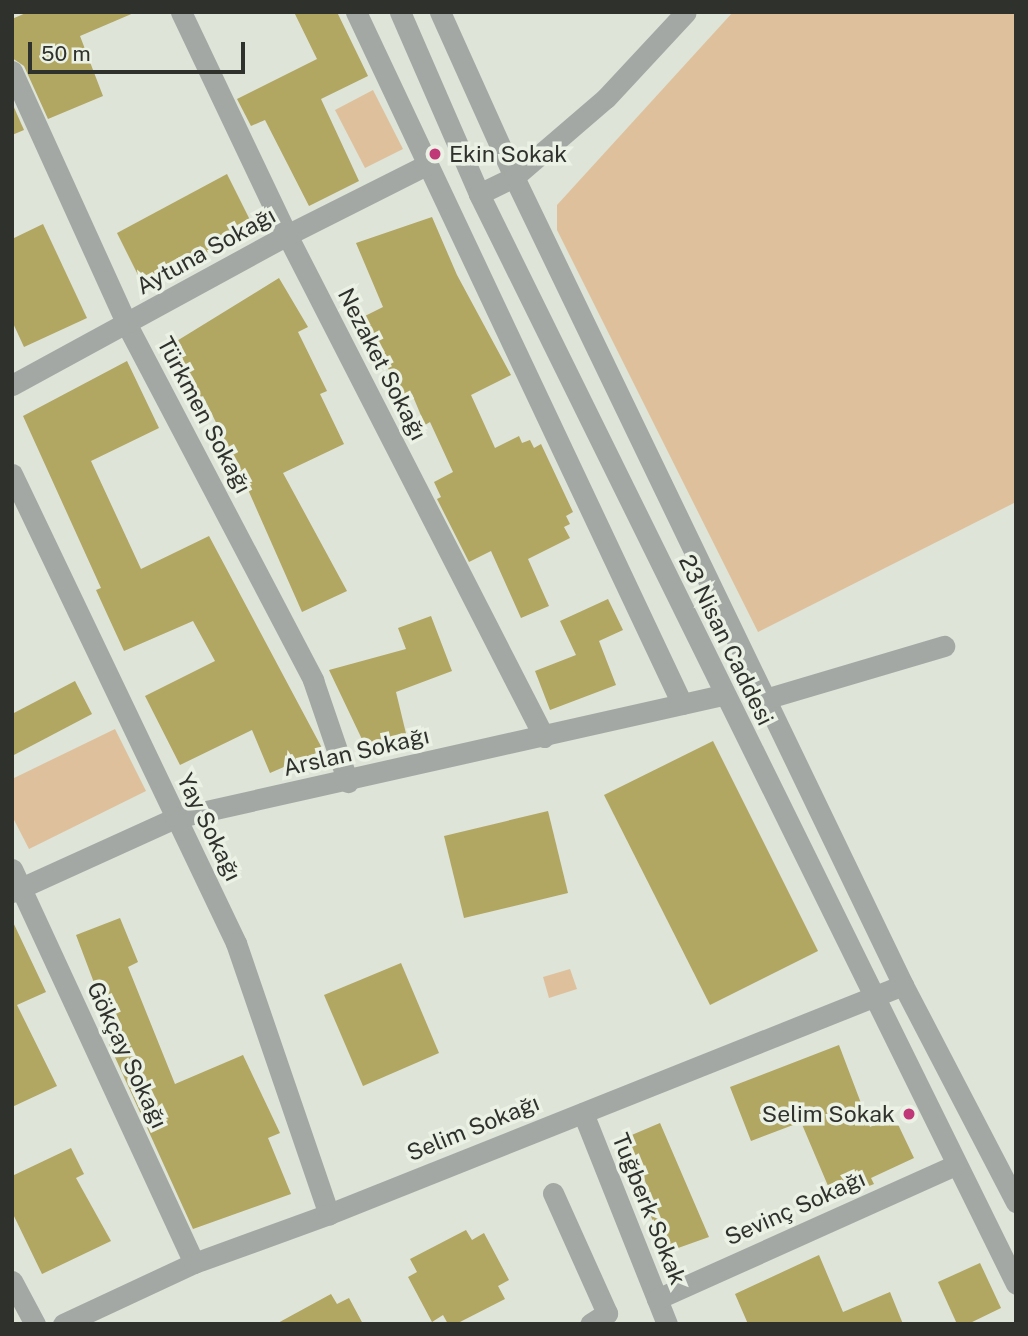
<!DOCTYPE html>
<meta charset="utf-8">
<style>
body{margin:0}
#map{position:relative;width:1028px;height:1336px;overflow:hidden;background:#dee4d7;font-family:"Public Sans",sans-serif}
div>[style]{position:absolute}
.green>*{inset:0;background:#dec19c}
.building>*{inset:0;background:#b1a662}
.minor>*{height:21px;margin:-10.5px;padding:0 10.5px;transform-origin:10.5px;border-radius:10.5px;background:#a3a8a4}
.dots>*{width:19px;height:19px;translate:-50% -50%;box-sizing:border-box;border:4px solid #ebf1e4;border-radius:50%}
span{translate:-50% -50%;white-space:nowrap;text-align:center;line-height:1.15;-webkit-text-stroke:7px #ebf1e4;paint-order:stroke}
.poi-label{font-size:23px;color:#2f312c}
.left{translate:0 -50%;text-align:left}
.right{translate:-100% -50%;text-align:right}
.street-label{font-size:23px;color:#2f312c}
.frame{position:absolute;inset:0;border:14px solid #2f312c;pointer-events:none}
.scale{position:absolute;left:28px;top:42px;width:217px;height:32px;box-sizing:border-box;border:4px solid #2f312c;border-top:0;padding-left:9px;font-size:21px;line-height:24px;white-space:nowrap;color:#2f312c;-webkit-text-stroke:5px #ebf1e4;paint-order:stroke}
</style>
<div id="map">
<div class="green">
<div style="clip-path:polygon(733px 12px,1016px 12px,1016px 502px,758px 632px,557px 230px,557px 205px)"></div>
<div style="clip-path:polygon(373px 90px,403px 149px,365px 168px,335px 110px)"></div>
<div style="clip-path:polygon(115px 729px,146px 791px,29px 849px,12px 816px,12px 779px)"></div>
<div style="clip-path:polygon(570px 969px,577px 989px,549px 998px,543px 977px)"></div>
</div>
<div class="building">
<div style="clip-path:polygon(28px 12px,136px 12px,80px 36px,103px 96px,48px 119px,24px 66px,12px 58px,12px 19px)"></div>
<div style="clip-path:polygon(294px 12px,337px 12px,368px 76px,321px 99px,359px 181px,309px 206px,265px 120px,251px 126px,237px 99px,317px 59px)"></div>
<div style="clip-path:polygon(12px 103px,24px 130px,12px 135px)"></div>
<div style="clip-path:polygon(227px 174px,255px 230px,142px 283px,117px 233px)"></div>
<div style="clip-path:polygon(432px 217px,457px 275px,511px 375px,471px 395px,495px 448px,519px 436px,522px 443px,530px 440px,534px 448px,541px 444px,573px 512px,566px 516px,570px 524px,564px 527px,570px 538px,528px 559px,549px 606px,521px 618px,491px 551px,469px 562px,437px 499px,441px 497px,434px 482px,453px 472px,430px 422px,425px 425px,412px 394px,402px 398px,381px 353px,373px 357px,355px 321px,383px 307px,356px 243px)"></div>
<div style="clip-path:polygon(43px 224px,87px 318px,24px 347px,12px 321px,12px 239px)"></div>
<div style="clip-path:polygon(279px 278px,308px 327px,298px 332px,327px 391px,320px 394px,344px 444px,283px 473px,347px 591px,302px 612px,238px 467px,203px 396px,194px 400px,167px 347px)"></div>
<div style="clip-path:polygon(127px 361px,159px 428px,91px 461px,141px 569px,209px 536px,323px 750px,270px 773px,252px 730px,180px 765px,145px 696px,215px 661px,193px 621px,124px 651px,96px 590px,101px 588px,23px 416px)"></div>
<div style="clip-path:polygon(608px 599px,623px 630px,599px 641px,616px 685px,550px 710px,535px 671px,576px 655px,560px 621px)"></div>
<div style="clip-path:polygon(431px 616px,452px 671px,396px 692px,409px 746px,370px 756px,329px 670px,406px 649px,398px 628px)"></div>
<div style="clip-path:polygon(75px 681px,92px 714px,12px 756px,12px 714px)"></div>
<div style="clip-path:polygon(713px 741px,818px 951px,710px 1005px,604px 795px)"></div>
<div style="clip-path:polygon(548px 811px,568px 893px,464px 918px,444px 836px)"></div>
<div style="clip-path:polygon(120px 918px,138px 962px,128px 967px,175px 1084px,243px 1055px,280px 1133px,268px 1138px,291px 1194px,193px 1229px,109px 1044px,116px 1041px,76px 935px)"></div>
<div style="clip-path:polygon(12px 920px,46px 992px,17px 1005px,57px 1086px,12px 1107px)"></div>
<div style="clip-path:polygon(401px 963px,439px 1053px,363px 1086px,324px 995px)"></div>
<div style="clip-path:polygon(839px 1045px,870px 1127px,894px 1116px,914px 1158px,871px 1178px,874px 1184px,834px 1200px,801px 1122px,751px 1141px,730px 1087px)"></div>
<div style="clip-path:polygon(660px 1123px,709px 1237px,664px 1253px,647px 1205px,654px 1203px,627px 1137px)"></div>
<div style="clip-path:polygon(71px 1148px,84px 1174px,76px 1178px,111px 1241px,42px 1274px,12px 1212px,12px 1176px)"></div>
<div style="clip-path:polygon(466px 1230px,472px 1240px,484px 1233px,509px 1280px,498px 1286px,505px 1299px,456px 1324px,448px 1324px,443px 1315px,432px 1322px,408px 1277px,417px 1272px,410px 1259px)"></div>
<div style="clip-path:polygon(819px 1255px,843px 1312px,890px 1292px,903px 1324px,748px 1324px,735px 1294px)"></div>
<div style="clip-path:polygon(980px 1263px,1001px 1308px,968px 1324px,957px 1324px,938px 1282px)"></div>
<div style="clip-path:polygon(331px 1294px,337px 1304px,349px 1298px,363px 1324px,276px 1324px)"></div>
</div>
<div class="minor">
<div style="left:181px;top:12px;width:247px;rotate:64.6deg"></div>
<div style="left:287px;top:235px;width:564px;rotate:62.89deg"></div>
<div style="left:356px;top:12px;width:765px;rotate:64.77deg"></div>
<div style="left:400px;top:12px;width:198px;rotate:66.5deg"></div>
<div style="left:479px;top:194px;width:1215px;rotate:63.77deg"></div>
<div style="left:440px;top:12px;width:181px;rotate:65.8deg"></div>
<div style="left:514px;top:177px;width:897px;rotate:64.29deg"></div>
<div style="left:903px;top:985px;width:245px;rotate:62.5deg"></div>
<div style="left:12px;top:71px;width:279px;rotate:65.6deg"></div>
<div style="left:127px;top:325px;width:401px;rotate:62.3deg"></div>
<div style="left:313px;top:680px;width:108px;rotate:71.1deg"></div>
<div style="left:479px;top:194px;width:39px;rotate:-26deg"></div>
<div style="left:514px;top:177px;width:121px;rotate:-40.7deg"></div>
<div style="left:606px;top:98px;width:117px;rotate:-47.1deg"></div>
<div style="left:12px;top:385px;width:313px;rotate:-28.6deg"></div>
<div style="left:287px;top:235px;width:156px;rotate:-26.7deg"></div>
<div style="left:12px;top:474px;width:520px;rotate:64.47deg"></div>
<div style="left:236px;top:943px;width:287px;rotate:71.1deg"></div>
<div style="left:765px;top:699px;width:187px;rotate:-16.5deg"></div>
<div style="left:12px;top:869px;width:434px;rotate:65.2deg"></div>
<div style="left:12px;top:892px;width:179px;rotate:-24.4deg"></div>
<div style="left:175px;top:818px;width:561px;rotate:-12.67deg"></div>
<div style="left:583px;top:1113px;width:227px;rotate:68.3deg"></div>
<div style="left:553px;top:1193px;width:132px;rotate:65.8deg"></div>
<div style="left:607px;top:1313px;width:20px;rotate:147deg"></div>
<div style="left:12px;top:1281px;width:49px;rotate:61.9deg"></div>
<div style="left:657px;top:1299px;width:327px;rotate:-24.2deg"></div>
<div style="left:63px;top:1324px;width:145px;rotate:-25deg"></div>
<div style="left:194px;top:1263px;width:144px;rotate:-19.9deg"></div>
<div style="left:329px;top:1214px;width:618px;rotate:-21.75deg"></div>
</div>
<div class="dots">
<div style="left:435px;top:154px;background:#c03878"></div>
<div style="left:909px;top:1114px;background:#c03878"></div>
</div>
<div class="poi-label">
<span class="left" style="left:449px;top:154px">Ekin Sokak</span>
<span class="right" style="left:895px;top:1114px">Selim Sokak</span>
</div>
<div class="street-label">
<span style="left:206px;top:251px;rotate:-29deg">Aytuna Sokağı</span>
<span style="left:382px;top:364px;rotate:63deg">Nezaket Sokağı</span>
<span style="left:204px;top:415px;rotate:62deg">Türkmen Sokağı</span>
<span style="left:726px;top:640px;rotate:64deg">23 Nisan Caddesi</span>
<span style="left:356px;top:752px;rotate:-13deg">Arslan Sokağı</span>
<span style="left:209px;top:827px;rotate:64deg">Yay Sokağı</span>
<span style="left:127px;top:1055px;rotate:65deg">Gökçay Sokağı</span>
<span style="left:473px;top:1128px;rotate:-22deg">Selim Sokağı</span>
<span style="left:795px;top:1208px;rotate:-24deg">Sevinç Sokağı</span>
<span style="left:649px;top:1209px;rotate:68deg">Tuğberk Sokak</span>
</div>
<div class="frame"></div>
<div class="scale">50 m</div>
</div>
